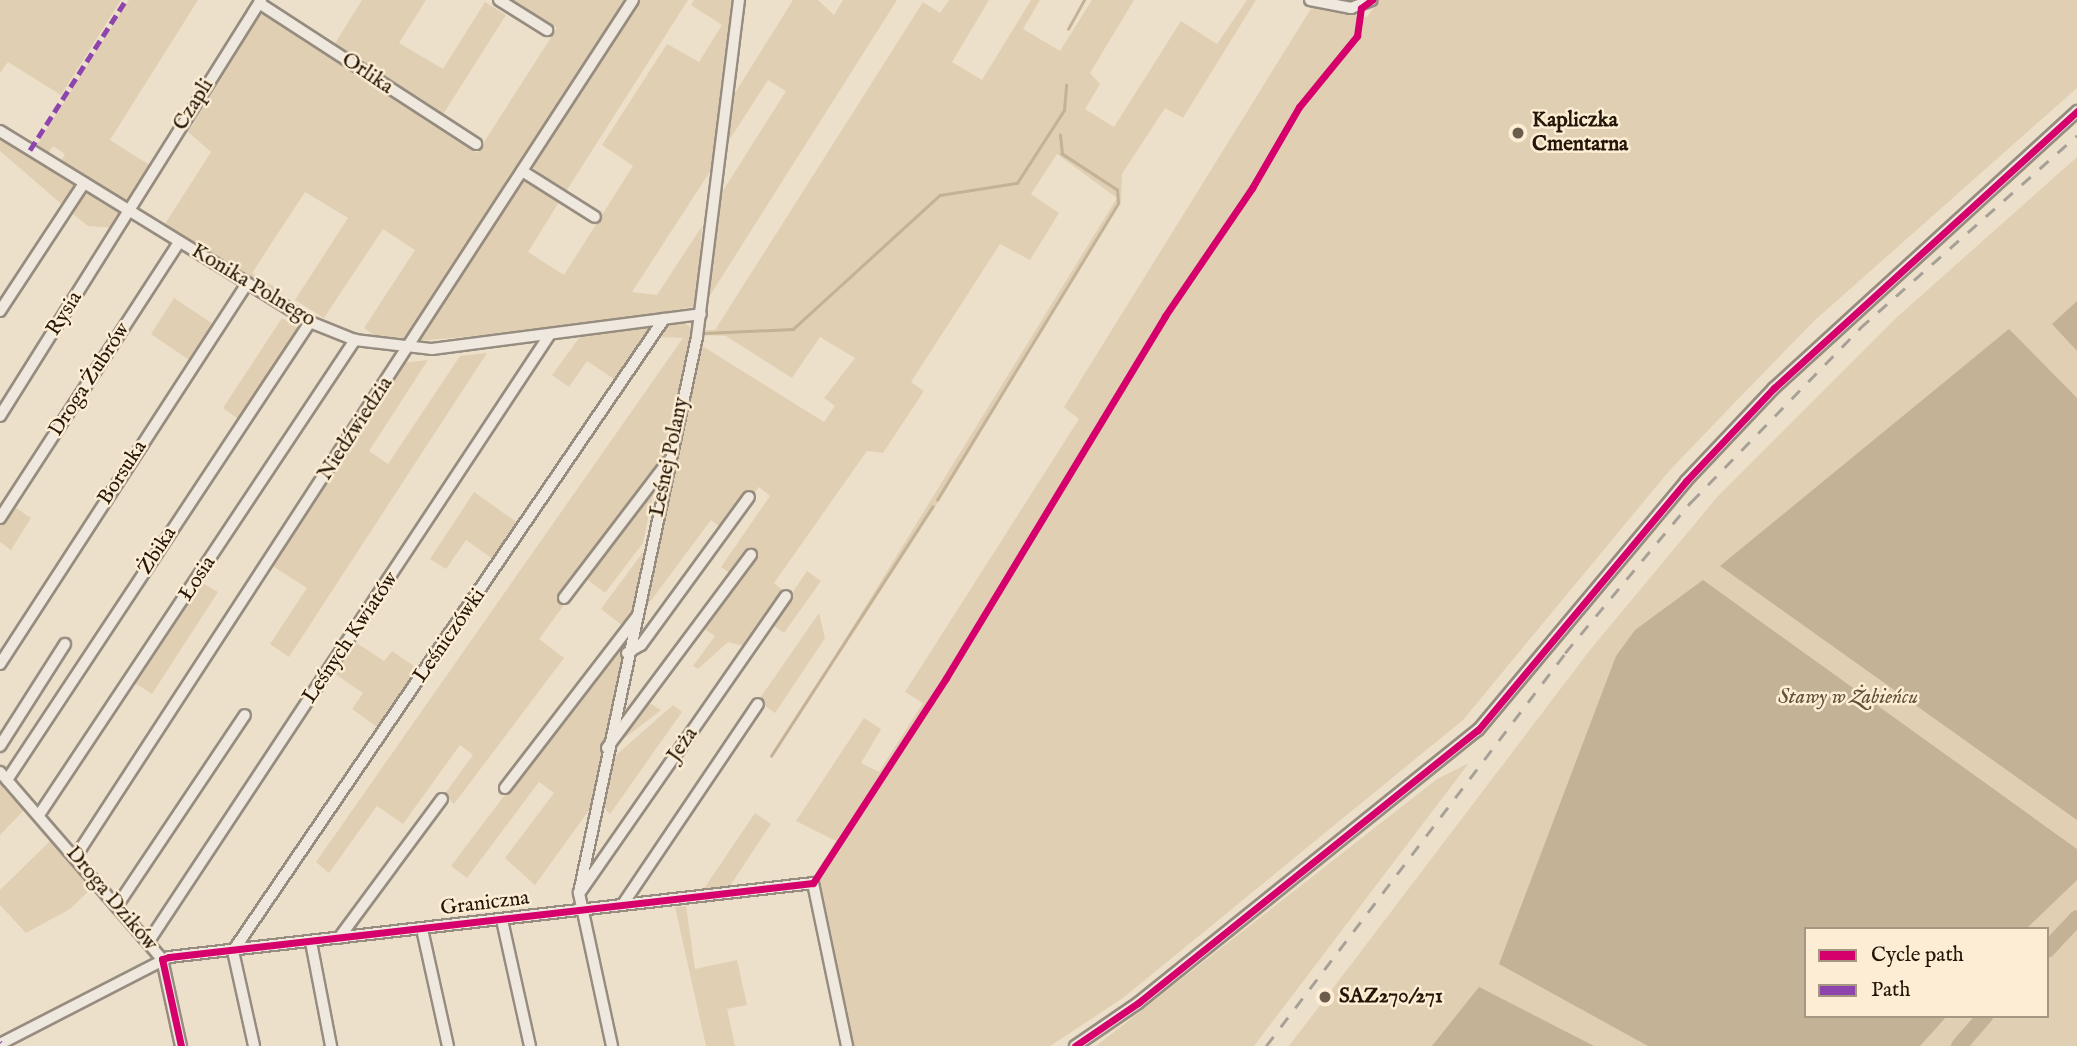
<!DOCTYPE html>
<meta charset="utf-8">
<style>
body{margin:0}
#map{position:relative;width:2077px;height:1046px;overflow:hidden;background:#ede0cb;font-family:"IM FELL English",serif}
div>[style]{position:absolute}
.green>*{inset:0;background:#e0cfb2}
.water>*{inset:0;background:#c4b296}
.stream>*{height:2.5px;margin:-1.25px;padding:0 1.25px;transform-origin:1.25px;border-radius:1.25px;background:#c4b296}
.river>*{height:16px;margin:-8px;padding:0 8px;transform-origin:8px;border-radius:8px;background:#c4b296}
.roads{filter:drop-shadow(2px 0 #968c7f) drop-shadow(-2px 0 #968c7f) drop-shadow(0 2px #968c7f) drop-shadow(0 -2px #968c7f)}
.minor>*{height:10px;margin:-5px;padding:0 5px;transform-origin:5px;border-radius:5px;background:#efe8de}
.rail>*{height:2.5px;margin-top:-1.25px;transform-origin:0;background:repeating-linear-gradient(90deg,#a6a097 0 12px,transparent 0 24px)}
.quiet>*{height:5px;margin-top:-2.5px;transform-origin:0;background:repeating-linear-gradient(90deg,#8e44ad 0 10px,transparent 0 15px)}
.cycleway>*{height:7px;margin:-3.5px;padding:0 3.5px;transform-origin:3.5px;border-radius:3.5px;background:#d6006c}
.dots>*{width:19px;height:19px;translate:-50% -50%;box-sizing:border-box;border:4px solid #fcedd4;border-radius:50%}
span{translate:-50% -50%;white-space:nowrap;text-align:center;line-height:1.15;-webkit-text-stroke:5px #fcedd4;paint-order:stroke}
.street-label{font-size:21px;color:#241608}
.poi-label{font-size:21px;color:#241608;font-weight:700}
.left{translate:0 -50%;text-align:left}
.park-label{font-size:21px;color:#62523c;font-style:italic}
.legend{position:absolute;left:1804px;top:927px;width:245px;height:91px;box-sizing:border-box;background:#fcedd4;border:2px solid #a69782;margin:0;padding:9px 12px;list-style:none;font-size:21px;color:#241608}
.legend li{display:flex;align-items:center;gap:14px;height:35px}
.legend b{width:35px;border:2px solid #a69782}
</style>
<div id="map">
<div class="green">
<div style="clip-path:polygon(0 0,121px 0,61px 95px,8px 62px,0 73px)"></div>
<div style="clip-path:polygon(129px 0,198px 0,110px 140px,151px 166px,125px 203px,60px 163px,65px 154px,53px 146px,47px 155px,35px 148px)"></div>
<div style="clip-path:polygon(362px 0,426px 0,399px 43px,443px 69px,485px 2px,506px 15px,442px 116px,334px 45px)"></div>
<div style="clip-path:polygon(513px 0,628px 0,408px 345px,382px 341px,364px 328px,415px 250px,383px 229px,324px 318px,295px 300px,348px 218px,305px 192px,252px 273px,283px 292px,277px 295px,163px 227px,211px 152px,188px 132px,263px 10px,477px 153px,557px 28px)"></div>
<div style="clip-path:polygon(637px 0,688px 0,565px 193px,530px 165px)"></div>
<div style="clip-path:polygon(694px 0,735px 0,711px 170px,632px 292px,657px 295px,702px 226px,697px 306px,594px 326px,416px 341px,521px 178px,559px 202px,528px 252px,564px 275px,633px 166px,602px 145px,667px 44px,699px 62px,722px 25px,691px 5px)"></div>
<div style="clip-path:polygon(793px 0,818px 0,834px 15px,843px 0,897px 0,704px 305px,714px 205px,786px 91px,768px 80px,721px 153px,730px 101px)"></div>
<div style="clip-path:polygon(949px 0,989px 0,952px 62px,982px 80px,1031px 0,1040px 0,1023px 29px,1060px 51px,1092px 0,1134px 0,1090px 73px,1100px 84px,1085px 109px,1114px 127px,1181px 21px,1217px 44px,1247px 0,1256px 0,1183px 118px,1165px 108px,1122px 174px,1121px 201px,939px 501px,772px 758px,1117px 198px,1057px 154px,1031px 194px,1059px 213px,1030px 260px,1000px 244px,911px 382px,924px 391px,883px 453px,867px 451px,774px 583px,785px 592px,747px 647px,728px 642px,698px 669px,693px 666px,715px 636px,701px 627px,734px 576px,721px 567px,770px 496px,759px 487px,723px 529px,711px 520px,641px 614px,699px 344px,824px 422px,835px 406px,824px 398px,855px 358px,820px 337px,792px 378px,726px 336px,701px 335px,702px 330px,715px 330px,923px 2px,940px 13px)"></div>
<div style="clip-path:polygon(1379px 0,2077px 0,2077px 88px,1814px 321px,1741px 396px,1669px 471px,1463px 720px,1123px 998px,1050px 1046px,854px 1046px,821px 884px,812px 879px,836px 841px,796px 821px,864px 718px,881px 729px,861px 763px,879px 772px,923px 703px,905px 692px,1079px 419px,1064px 407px,1312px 7px,1367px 17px)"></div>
<div style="clip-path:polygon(0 138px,75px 186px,65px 207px,0 151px)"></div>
<div style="clip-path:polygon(evenodd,2077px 157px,2077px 1046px,1289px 1046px,1590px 650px,1718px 496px,1896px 318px,2077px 157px,1806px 929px,2047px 929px,2047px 1016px,1806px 1016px,1806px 929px)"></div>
<div style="clip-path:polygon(89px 191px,122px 212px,117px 228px,88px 226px,69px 211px)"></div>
<div style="clip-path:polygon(174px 298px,216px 326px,192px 362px,151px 334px)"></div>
<div style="clip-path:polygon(282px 318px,302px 330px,241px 421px,223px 408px)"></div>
<div style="clip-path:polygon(681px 321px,695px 330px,665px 458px,561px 597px,567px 601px,539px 639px,564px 658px,454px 804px,444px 795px,473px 755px,460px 745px,403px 824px,377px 806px,329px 873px,316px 862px,683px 338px,659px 337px,665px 326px)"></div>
<div style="clip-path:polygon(655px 324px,620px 383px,587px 361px,569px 387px,552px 375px,582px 334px)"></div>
<div style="clip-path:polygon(487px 353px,289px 657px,270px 644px,307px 588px,271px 565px,402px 363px,428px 360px,369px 451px,388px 464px,460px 356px)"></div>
<div style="clip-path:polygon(656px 481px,643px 543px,605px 593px,584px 577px)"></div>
<div style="clip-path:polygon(474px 492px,522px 526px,497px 562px,466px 540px,446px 569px,430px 559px)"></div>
<div style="clip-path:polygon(12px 505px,31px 518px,11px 550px,0 542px,0 524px)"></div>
<div style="clip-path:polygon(643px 552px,635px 611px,623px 626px,601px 609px)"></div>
<div style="clip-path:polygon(807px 571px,821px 581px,784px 633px,771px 624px)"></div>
<div style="clip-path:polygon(199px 581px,218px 592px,152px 694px,133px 682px)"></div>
<div style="clip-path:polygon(819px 613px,825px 638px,775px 713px,758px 701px)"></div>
<div style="clip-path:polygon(628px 632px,592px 806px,535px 885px,505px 858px,554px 793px,539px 782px,467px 878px,451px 866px)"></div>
<div style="clip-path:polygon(352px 640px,384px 661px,392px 651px,421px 671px,380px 729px,352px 709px,363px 693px,332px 672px)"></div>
<div style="clip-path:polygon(646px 701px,661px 710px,621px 741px)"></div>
<div style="clip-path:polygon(673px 705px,682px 712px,610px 814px,601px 805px,614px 757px)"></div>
<div style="clip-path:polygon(1469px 763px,1254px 1046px,1096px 1046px,1437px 779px)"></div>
<div style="clip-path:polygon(0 781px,25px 809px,0 835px)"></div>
<div style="clip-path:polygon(755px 813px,771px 824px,728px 889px,701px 893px)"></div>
<div style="clip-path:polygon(52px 839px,95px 885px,70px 909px,26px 933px,0 905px,0 890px)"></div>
<div style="clip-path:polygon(686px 906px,695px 969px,737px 960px,747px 1005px,727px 1009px,735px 1046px,706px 1046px,675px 907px)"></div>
</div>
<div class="water">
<div style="clip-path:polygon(2077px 301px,2077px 351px,2052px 324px)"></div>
<div style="clip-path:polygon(2009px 329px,2077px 398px,2077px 820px,1720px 566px)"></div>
<div style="clip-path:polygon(1703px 580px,2077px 849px,2077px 880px,2026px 929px,1806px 929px,1806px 1016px,1947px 1016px,1920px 1046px,1648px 1046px,1499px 964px,1616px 656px,1635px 630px)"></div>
<div style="clip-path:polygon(1479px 987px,1594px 1046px,1432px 1046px)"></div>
</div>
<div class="stream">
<div style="left:1068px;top:29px;width:33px;rotate:-61deg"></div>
<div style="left:704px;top:333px;width:89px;rotate:-2.6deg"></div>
<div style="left:793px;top:329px;width:199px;rotate:-42.4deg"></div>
<div style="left:940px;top:195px;width:78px;rotate:-8.9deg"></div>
<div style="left:1017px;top:183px;width:87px;rotate:-57.2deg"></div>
<div style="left:1064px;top:110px;width:25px;rotate:-85deg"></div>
<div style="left:937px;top:500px;width:348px;rotate:-58.6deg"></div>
<div style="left:1118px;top:203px;width:13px;rotate:-94deg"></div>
<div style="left:1117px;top:190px;width:66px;rotate:-146.8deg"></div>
<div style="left:1062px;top:154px;width:19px;rotate:-96deg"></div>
<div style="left:771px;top:756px;width:297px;rotate:-57.1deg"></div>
</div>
<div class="river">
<div style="left:2047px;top:950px;width:44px;rotate:-46.8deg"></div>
<div style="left:1959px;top:1046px;width:40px;rotate:-49deg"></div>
</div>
<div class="roads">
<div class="minor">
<div style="left:499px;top:0;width:57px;rotate:32deg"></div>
<div style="left:1310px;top:0;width:42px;rotate:11deg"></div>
<div style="left:1351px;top:8px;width:22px;rotate:-21deg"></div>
<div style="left:259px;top:3px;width:259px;rotate:33deg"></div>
<div style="left:0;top:131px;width:364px;rotate:31.6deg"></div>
<div style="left:310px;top:322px;width:48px;rotate:21.8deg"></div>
<div style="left:355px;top:340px;width:78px;rotate:6.7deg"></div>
<div style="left:432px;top:349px;width:271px;rotate:-7.4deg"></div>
<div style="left:522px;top:171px;width:86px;rotate:32.2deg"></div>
<div style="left:0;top:311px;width:153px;rotate:-56.7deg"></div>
<div style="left:0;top:416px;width:491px;rotate:-57.9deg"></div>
<div style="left:0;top:518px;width:329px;rotate:-57deg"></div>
<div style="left:564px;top:598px;width:170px;rotate:-52.7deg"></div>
<div style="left:627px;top:653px;width:16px;rotate:-30deg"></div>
<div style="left:641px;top:645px;width:183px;rotate:-53.9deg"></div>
<div style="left:0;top:664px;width:454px;rotate:-57deg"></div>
<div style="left:0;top:746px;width:121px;rotate:-57.5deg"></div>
<div style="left:607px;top:748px;width:241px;rotate:-53.3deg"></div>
<div style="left:0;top:772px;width:247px;rotate:49.1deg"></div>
<div style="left:162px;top:959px;width:89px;rotate:77.7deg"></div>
<div style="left:7px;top:780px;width:549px;rotate:-56.51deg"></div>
<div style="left:505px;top:788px;width:215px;rotate:-52.4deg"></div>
<div style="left:39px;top:815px;width:571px;rotate:-56.37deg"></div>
<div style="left:76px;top:856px;width:1021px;rotate:-56.95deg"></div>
<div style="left:581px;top:891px;width:359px;rotate:-55.2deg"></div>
<div style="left:119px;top:903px;width:226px;rotate:-56.2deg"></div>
<div style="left:623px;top:904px;width:241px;rotate:-56deg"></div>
<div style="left:502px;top:920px;width:129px;rotate:77.5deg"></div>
<div style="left:422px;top:929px;width:120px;rotate:77.5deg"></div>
<div style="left:339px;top:938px;width:173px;rotate:-53.5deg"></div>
<div style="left:149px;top:941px;width:727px;rotate:-56.55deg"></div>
<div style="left:311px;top:942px;width:106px;rotate:79.1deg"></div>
<div style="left:233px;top:951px;width:765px;rotate:-55.71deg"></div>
<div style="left:233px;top:951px;width:97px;rotate:77.5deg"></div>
<div style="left:0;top:1044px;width:190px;rotate:-27.2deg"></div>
<div style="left:169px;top:957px;width:648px;rotate:-6.55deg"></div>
<div style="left:813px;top:883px;width:167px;rotate:78.2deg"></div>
<div style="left:612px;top:1046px;width:157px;rotate:-102.2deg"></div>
<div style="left:579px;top:893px;width:568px;rotate:-78.02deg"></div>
<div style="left:697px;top:337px;width:340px;rotate:-82.9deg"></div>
<div style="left:1075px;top:1046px;width:76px;rotate:-34.3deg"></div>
<div style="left:1138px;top:1003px;width:436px;rotate:-38.8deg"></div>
<div style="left:1478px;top:730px;width:324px;rotate:-50.1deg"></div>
<div style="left:1686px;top:481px;width:128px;rotate:-46.6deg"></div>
<div style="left:1774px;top:388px;width:411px;rotate:-42.4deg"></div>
</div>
</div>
<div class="rail">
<div style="left:1266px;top:1046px;width:494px;rotate:-52.7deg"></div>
<div style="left:1565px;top:653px;width:197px;rotate:-50.2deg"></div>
<div style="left:1691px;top:502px;width:243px;rotate:-45.8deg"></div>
<div style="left:1860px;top:328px;width:290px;rotate:-41.6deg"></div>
</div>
<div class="quiet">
<div style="left:30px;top:150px;width:178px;rotate:-57.4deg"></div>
<div style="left:0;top:1042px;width:1px;rotate:45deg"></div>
</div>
<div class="cycleway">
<div style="left:181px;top:1046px;width:89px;rotate:-102.3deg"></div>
<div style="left:162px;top:959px;width:7px;rotate:-16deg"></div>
<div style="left:169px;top:957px;width:648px;rotate:-6.55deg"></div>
<div style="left:813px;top:883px;width:244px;rotate:-57deg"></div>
<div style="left:946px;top:678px;width:423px;rotate:-58.8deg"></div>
<div style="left:1165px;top:316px;width:155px;rotate:-55.8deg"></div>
<div style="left:1252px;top:188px;width:94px;rotate:-59.9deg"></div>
<div style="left:1299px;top:107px;width:92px;rotate:-50.8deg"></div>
<div style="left:1357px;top:36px;width:28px;rotate:-82deg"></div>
<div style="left:1361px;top:8px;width:14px;rotate:-36deg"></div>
<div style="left:1075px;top:1046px;width:76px;rotate:-34.3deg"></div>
<div style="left:1138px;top:1003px;width:436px;rotate:-38.8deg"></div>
<div style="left:1478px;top:730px;width:324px;rotate:-50.1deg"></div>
<div style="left:1686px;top:481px;width:128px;rotate:-46.6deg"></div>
<div style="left:1774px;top:388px;width:411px;rotate:-42.4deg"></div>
</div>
<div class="dots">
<div style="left:1518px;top:133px;background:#6a5d4c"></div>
<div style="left:1325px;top:997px;background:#6a5d4c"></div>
</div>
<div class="street-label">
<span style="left:367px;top:74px;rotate:34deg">Orlika</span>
<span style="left:194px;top:105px;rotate:-58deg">Czapli</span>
<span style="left:253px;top:286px;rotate:31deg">Konika Polnego</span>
<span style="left:65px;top:314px;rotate:-58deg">Rysia</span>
<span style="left:90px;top:380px;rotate:-57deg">Droga Żubrów</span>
<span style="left:356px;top:429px;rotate:-57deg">Niedźwiedzia</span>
<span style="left:670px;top:457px;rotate:-78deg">Leśnej Polany</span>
<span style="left:123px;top:473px;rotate:-57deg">Borsuka</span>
<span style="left:158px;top:551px;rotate:-57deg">Żbika</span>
<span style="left:198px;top:579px;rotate:-57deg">Łosia</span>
<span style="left:450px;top:636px;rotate:-55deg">Leśniczówki</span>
<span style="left:351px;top:638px;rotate:-56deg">Leśnych Kwiatów</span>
<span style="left:683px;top:745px;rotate:-55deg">Jeża</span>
<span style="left:111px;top:899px;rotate:50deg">Droga Dzików</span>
<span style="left:485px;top:904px;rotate:-7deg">Graniczna</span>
</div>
<div class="poi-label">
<span class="left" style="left:1532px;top:133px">Kapliczka<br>Cmentarna</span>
<span class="left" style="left:1339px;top:997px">SAZ270/271</span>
</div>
<div class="park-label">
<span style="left:1848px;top:698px">Stawy w Żabieńcu</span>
</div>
<ul class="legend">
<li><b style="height:9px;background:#d6006c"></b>Cycle path</li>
<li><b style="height:9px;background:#8e44ad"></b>Path</li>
</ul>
</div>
